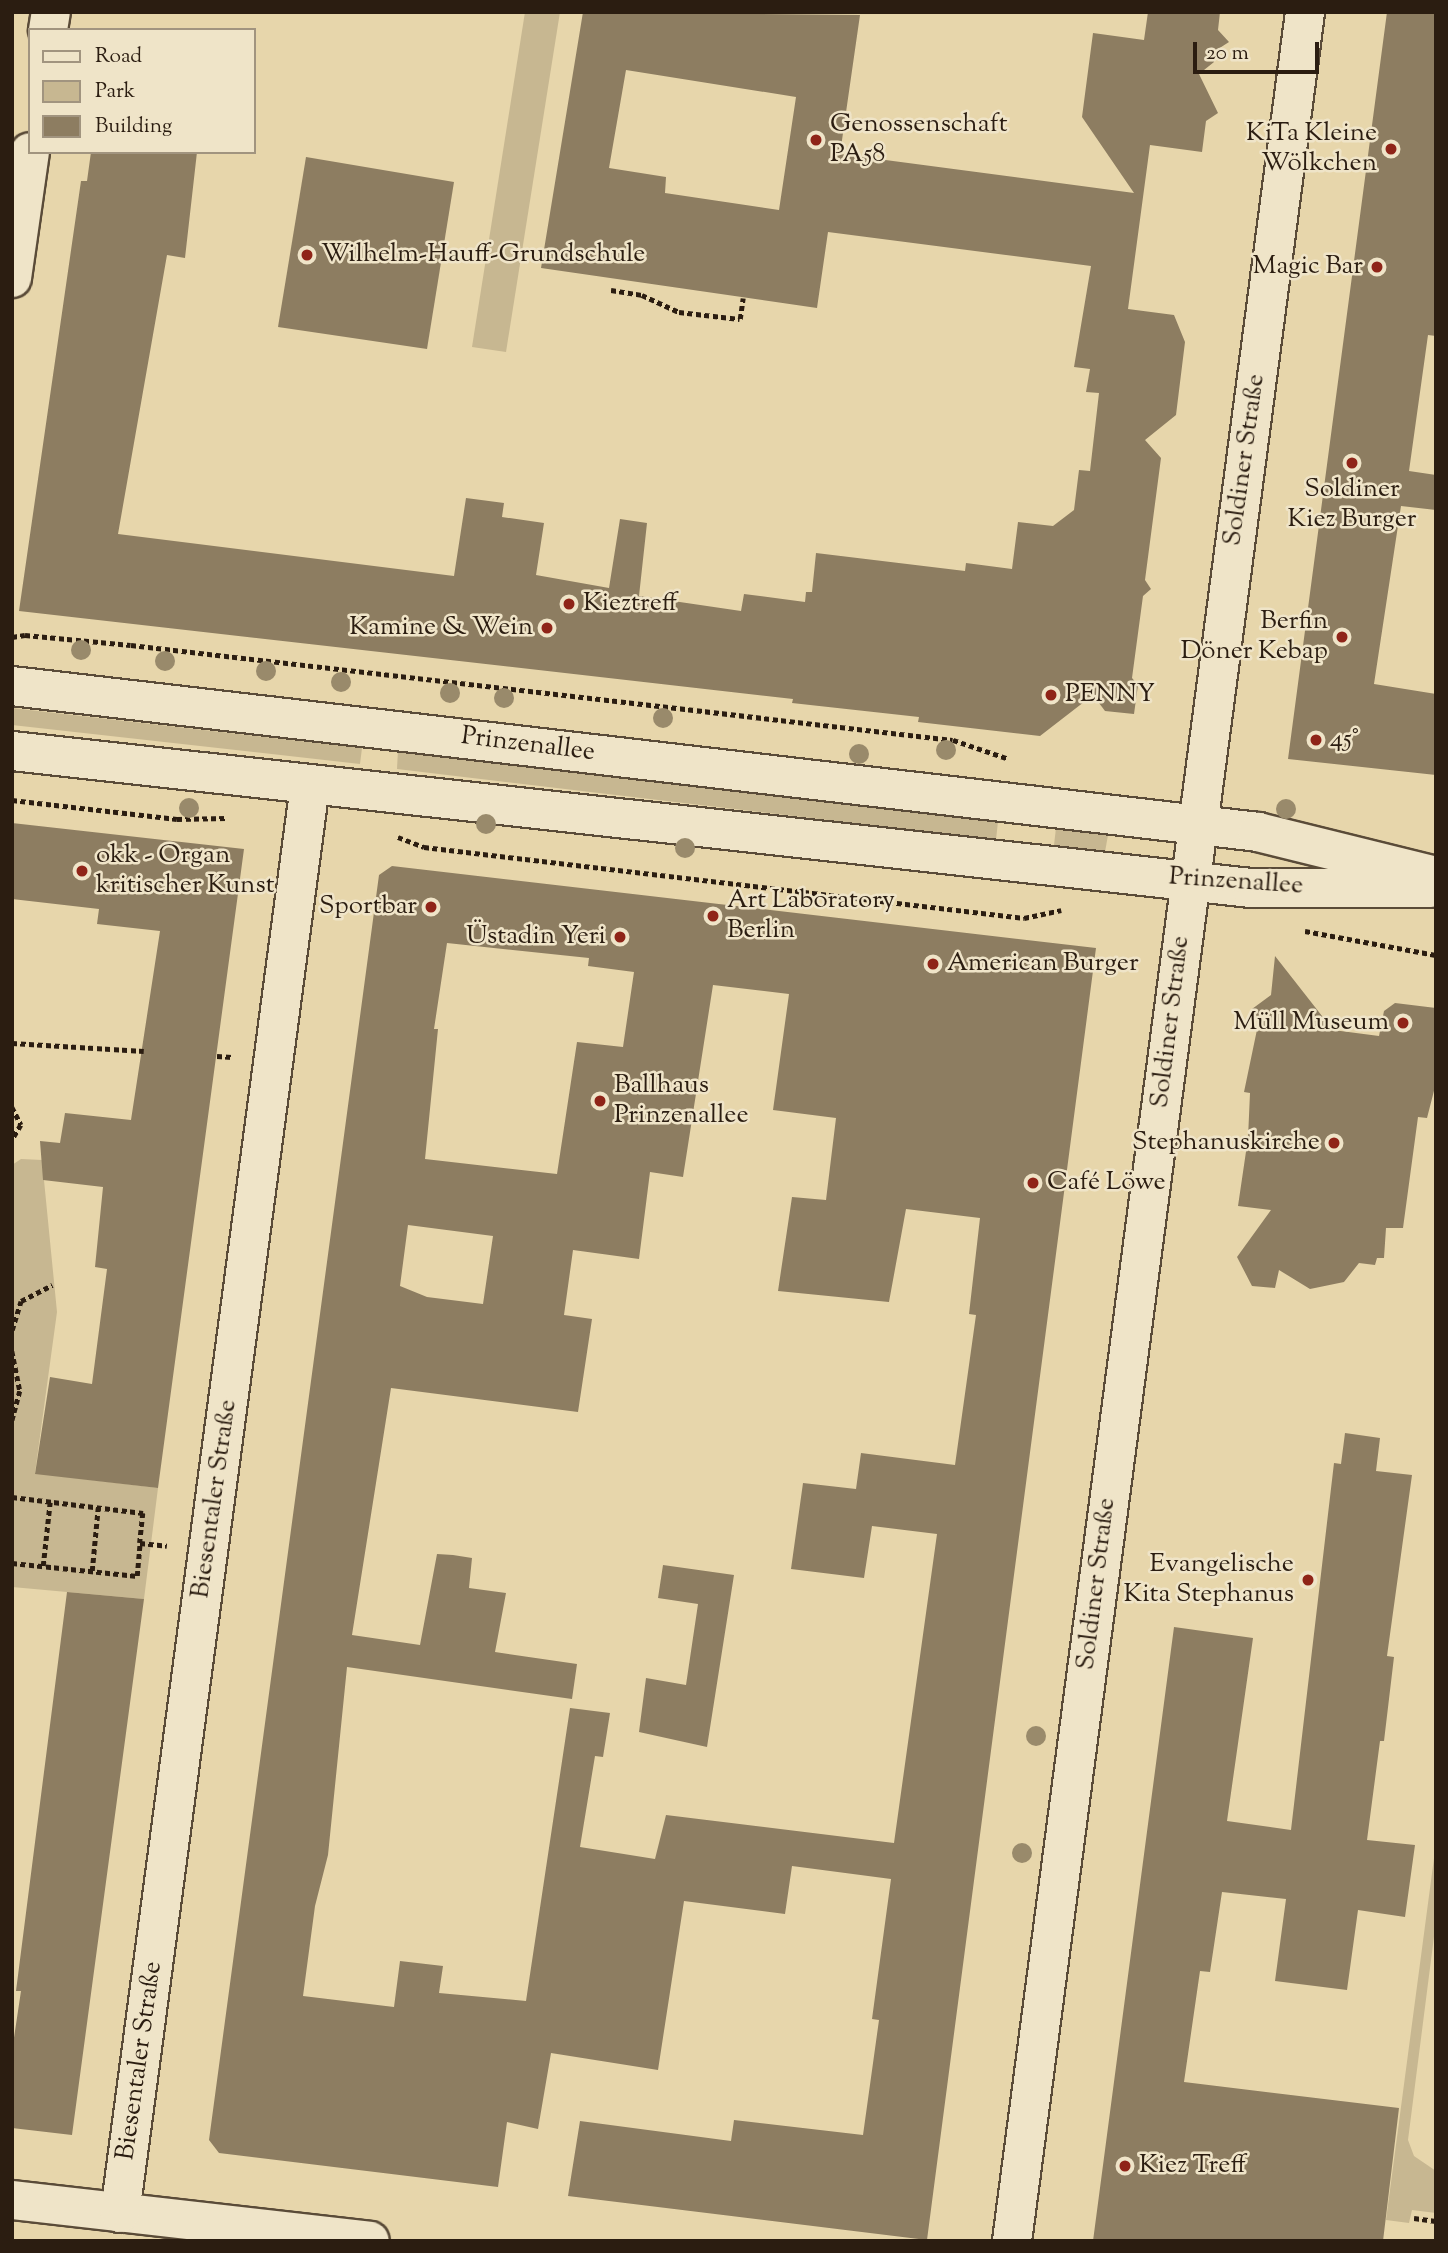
<!DOCTYPE html>
<meta charset="utf-8">
<style>
body{margin:0}
#map{position:relative;width:1448px;height:2253px;overflow:hidden;background:#e7d6ab;font-family:"Sorts Mill Goudy",serif}
div>[style]{position:absolute}
.green>*{inset:0;background:#c7b791}
.building>*{inset:0;background:#8d7d61}
.path>*{height:4.5px;margin-top:-2.25px;transform-origin:0;background:repeating-linear-gradient(90deg,#2b1d11 0 5px,transparent 0 8.5px)}
.roads{filter:drop-shadow(2px 0 #5a4b38) drop-shadow(-2px 0 #5a4b38) drop-shadow(0 2px #5a4b38) drop-shadow(0 -2px #5a4b38)}
.street>*{height:38px;margin:-19px;padding:0 19px;transform-origin:19px;border-radius:19px;background:#efe4c8}
.secondary>*{height:38px;margin:-19px;padding:0 19px;transform-origin:19px;border-radius:19px;background:#efe4c8}
.trees>*{width:20px;height:20px;margin:-10px;border-radius:50%;background:#998a6b}
.dots>*{width:19px;height:19px;translate:-50% -50%;box-sizing:border-box;border:4px solid #efe4c8;border-radius:50%}
span{translate:-50% -50%;white-space:nowrap;text-align:center;line-height:1.15;-webkit-text-stroke:5px #efe4c8;paint-order:stroke}
.poi-label{font-size:26px;color:#2b1d11}
.left{translate:0 -50%;text-align:left}
.right{translate:-100% -50%;text-align:right}
.street-label{font-size:26px;color:#2b1d11}
.frame{position:absolute;inset:0;border:14px solid #2b1d11;pointer-events:none}
.legend{position:absolute;left:28px;top:28px;width:228px;height:126px;box-sizing:border-box;background:#efe4c8;border:2px solid #a1947f;margin:0;padding:9px 12px;list-style:none;font-size:21px;color:#2b1d11}
.legend li{display:flex;align-items:center;gap:14px;height:35px}
.legend b{width:35px;border:2px solid #a1947f}
.scale{position:absolute;left:1193px;top:42px;width:126px;height:32px;box-sizing:border-box;border:4px solid #2b1d11;border-top:0;padding-left:9px;font-size:21px;line-height:24px;white-space:nowrap;color:#2b1d11;-webkit-text-stroke:5px #efe4c8;paint-order:stroke}
</style>
<div id="map">
<div class="green">
<div style="clip-path:polygon(525px 12px,560px 12px,506px 352px,472px 347px)"></div>
<div style="clip-path:polygon(12px 708px,362px 748px,360px 764px,12px 725px)"></div>
<div style="clip-path:polygon(398px 750px,998px 821px,996px 840px,397px 769px)"></div>
<div style="clip-path:polygon(1056px 828px,1108px 835px,1105px 852px,1054px 845px)"></div>
<div style="clip-path:polygon(21px 1159px,42px 1160px,57px 1312px,35px 1473px,158px 1488px,144px 1599px,12px 1587px,12px 1165px)"></div>
<div style="clip-path:polygon(1436px 1843px,1436px 1921px,1408px 2140px,1414px 2156px,1436px 2171px,1436px 2213px,1412px 2210px,1409px 2223px,1386px 2220px)"></div>
</div>
<div class="building">
<div style="clip-path:polygon(evenodd,583px 12px,860px 15px,840px 154px,1134px 193px,1082px 117px,1093px 33px,1144px 40px,1148px 12px,1220px 12px,1218px 30px,1229px 42px,1215px 51px,1214px 62px,1199px 74px,1218px 113px,1206px 121px,1202px 152px,1150px 145px,1128px 309px,1174px 315px,1185px 342px,1176px 415px,1145px 440px,1161px 458px,1145px 580px,1151px 589px,1143px 596px,1132px 678px,1138px 685px,1134px 714px,1105px 711px,1093px 695px,1040px 736px,918px 722px,919px 717px,792px 703px,793px 699px,19px 611px,81px 181px,87px 181px,91px 152px,197px 152px,185px 258px,167px 255px,118px 534px,454px 576px,466px 498px,504px 503px,502px 517px,544px 523px,536px 575px,609px 588px,620px 519px,647px 523px,639px 596px,741px 611px,744px 594px,805px 602px,806px 592px,812px 592px,816px 553px,965px 571px,966px 563px,1012px 569px,1018px 522px,1053px 526px,1074px 510px,1079px 470px,1090px 471px,1099px 393px,1086px 392px,1090px 369px,1074px 367px,1091px 266px,828px 232px,817px 308px,541px 268px,583px 12px,626px 70px,796px 97px,779px 210px,665px 193px,666px 177px,609px 168px,626px 70px)"></div>
<div style="clip-path:polygon(1387px 12px,1436px 12px,1436px 336px,1428px 335px,1409px 471px,1436px 475px,1436px 510px,1401px 506px,1374px 684px,1436px 694px,1436px 775px,1288px 759px)"></div>
<div style="clip-path:polygon(306px 157px,454px 182px,427px 349px,278px 327px)"></div>
<div style="clip-path:polygon(12px 823px,244px 849px,158px 1488px,35px 1474px,50px 1377px,92px 1384px,107px 1269px,95px 1267px,103px 1187px,43px 1180px,40px 1141px,60px 1143px,65px 1113px,131px 1120px,160px 931px,97px 924px,99px 909px,12px 899px)"></div>
<div style="clip-path:polygon(evenodd,392px 866px,1096px 948px,927px 2240px,568px 2196px,580px 2121px,731px 2141px,734px 2120px,863px 2135px,879px 2020px,872px 2019px,891px 1879px,792px 1866px,785px 1914px,684px 1901px,658px 2070px,551px 2053px,538px 2129px,507px 2122px,498px 2187px,219px 2153px,209px 2140px,379px 875px,392px 866px,447px 943px,589px 958px,588px 966px,634px 972px,623px 1047px,577px 1042px,557px 1174px,425px 1159px,438px 1029px,434px 1029px,447px 943px,392px 866px,713px 985px,789px 994px,773px 1110px,836px 1118px,826px 1200px,792px 1197px,778px 1291px,889px 1302px,906px 1209px,980px 1218px,969px 1314px,976px 1315px,955px 1465px,861px 1453px,856px 1489px,803px 1483px,791px 1569px,864px 1578px,872px 1526px,937px 1534px,894px 1843px,666px 1815px,655px 1859px,580px 1847px,595px 1756px,603px 1757px,610px 1713px,570px 1708px,526px 2001px,439px 1993px,443px 1966px,400px 1961px,394px 2007px,303px 1996px,315px 1906px,328px 1855px,347px 1667px,572px 1699px,577px 1664px,495px 1652px,506px 1593px,469px 1588px,472px 1558px,453px 1555px,437px 1554px,420px 1645px,352px 1635px,391px 1388px,578px 1412px,592px 1319px,564px 1315px,573px 1250px,639px 1259px,650px 1172px,683px 1177px,713px 985px,392px 866px,408px 1225px,493px 1236px,483px 1304px,427px 1297px,400px 1286px,408px 1225px)"></div>
<div style="clip-path:polygon(1275px 956px,1333px 1030px,1379px 1036px,1384px 1011px,1395px 1003px,1436px 1008px,1436px 1083px,1427px 1118px,1418px 1117px,1403px 1228px,1386px 1228px,1384px 1258px,1377px 1258px,1375px 1265px,1359px 1263px,1344px 1282px,1310px 1289px,1279px 1270px,1275px 1288px,1252px 1286px,1237px 1257px,1271px 1210px,1238px 1206px,1248px 1138px,1250px 1093px,1244px 1092px,1259px 1020px,1252px 1009px,1271px 995px)"></div>
<div style="clip-path:polygon(1345px 1433px,1380px 1438px,1376px 1471px,1412px 1475px,1387px 1656px,1394px 1657px,1384px 1741px,1380px 1741px,1367px 1840px,1415px 1845px,1405px 1917px,1358px 1910px,1347px 1990px,1275px 1981px,1286px 1899px,1222px 1892px,1210px 1972px,1200px 1971px,1184px 2082px,1399px 2108px,1383px 2241px,1093px 2241px,1174px 1627px,1253px 1638px,1227px 1821px,1291px 1830px,1334px 1463px,1341px 1464px)"></div>
<div style="clip-path:polygon(663px 1565px,734px 1575px,707px 1747px,639px 1732px,646px 1678px,686px 1685px,698px 1604px,658px 1598px)"></div>
<div style="clip-path:polygon(67px 1592px,144px 1599px,72px 2135px,12px 2128px,12px 2051px,21px 1991px,16px 1991px)"></div>
</div>
<div class="path">
<div style="left:611px;top:290px;width:31px;rotate:9deg"></div>
<div style="left:642px;top:295px;width:41px;rotate:24.7deg"></div>
<div style="left:679px;top:312px;width:61px;rotate:6.5deg"></div>
<div style="left:740px;top:319px;width:21px;rotate:-82deg"></div>
<div style="left:12px;top:637px;width:13px;rotate:-9deg"></div>
<div style="left:25px;top:635px;width:106px;rotate:5.4deg"></div>
<div style="left:131px;top:645px;width:827px;rotate:6.59deg"></div>
<div style="left:953px;top:740px;width:59px;rotate:18.7deg"></div>
<div style="left:12px;top:800px;width:166px;rotate:6.6deg"></div>
<div style="left:177px;top:819px;width:50px;rotate:-1.1deg"></div>
<div style="left:398px;top:837px;width:28px;rotate:21deg"></div>
<div style="left:424px;top:847px;width:604px;rotate:6.75deg"></div>
<div style="left:1024px;top:918px;width:38px;rotate:-12deg"></div>
<div style="left:1305px;top:931px;width:133px;rotate:10.4deg"></div>
<div style="left:12px;top:1043px;width:132px;rotate:3.5deg"></div>
<div style="left:217px;top:1056px;width:15px;rotate:4deg"></div>
<div style="left:12px;top:1107px;width:20px;rotate:63deg"></div>
<div style="left:21px;top:1125px;width:17px;rotate:121deg"></div>
<div style="left:12px;top:1330px;width:30px;rotate:-73deg"></div>
<div style="left:21px;top:1301px;width:35px;rotate:-27deg"></div>
<div style="left:12px;top:1351px;width:41px;rotate:78.7deg"></div>
<div style="left:20px;top:1391px;width:31px;rotate:105deg"></div>
<div style="left:12px;top:1497px;width:132px;rotate:7deg"></div>
<div style="left:143px;top:1513px;width:30px;rotate:96deg"></div>
<div style="left:140px;top:1543px;width:27px;rotate:6deg"></div>
<div style="left:12px;top:1563px;width:126px;rotate:5.9deg"></div>
<div style="left:137px;top:1576px;width:33px;rotate:-85deg"></div>
<div style="left:43px;top:1566px;width:64px;rotate:-83.8deg"></div>
<div style="left:92px;top:1571px;width:63px;rotate:-84.6deg"></div>
<div style="left:1414px;top:2218px;width:22px;rotate:8deg"></div>
</div>
<div class="roads">
<div class="street">
<div style="left:48px;top:30px;width:18px;rotate:-81deg"></div>
<div style="left:12px;top:278px;width:127px;rotate:-81.9deg"></div>
<div style="left:12px;top:2200px;width:360px;rotate:6.5deg"></div>
<div style="left:120px;top:2213px;width:1441px;rotate:-82.42deg"></div>
<div style="left:1012px;top:2241px;width:2248px;rotate:-82.51deg"></div>
</div>
<div class="secondary">
<div style="left:12px;top:686px;width:1255px;rotate:6.68deg"></div>
<div style="left:1258px;top:832px;width:183px;rotate:13.9deg"></div>
<div style="left:12px;top:751px;width:1247px;rotate:6.31deg"></div>
<div style="left:1251px;top:888px;width:180px"></div>
</div>
</div>
<div class="trees">
<div style="left:81px;top:650px"></div>
<div style="left:165px;top:661px"></div>
<div style="left:266px;top:671px"></div>
<div style="left:341px;top:682px"></div>
<div style="left:450px;top:693px"></div>
<div style="left:504px;top:698px"></div>
<div style="left:663px;top:718px"></div>
<div style="left:946px;top:750px"></div>
<div style="left:859px;top:754px"></div>
<div style="left:189px;top:808px"></div>
<div style="left:1286px;top:809px"></div>
<div style="left:486px;top:824px"></div>
<div style="left:685px;top:848px"></div>
<div style="left:1036px;top:1736px"></div>
<div style="left:1022px;top:1853px"></div>
</div>
<div class="dots">
<div style="left:816px;top:140px;background:#8f2418"></div>
<div style="left:1391px;top:149px;background:#8f2418"></div>
<div style="left:307px;top:255px;background:#8f2418"></div>
<div style="left:1377px;top:267px;background:#8f2418"></div>
<div style="left:1352px;top:463px;background:#8f2418"></div>
<div style="left:569px;top:604px;background:#8f2418"></div>
<div style="left:547px;top:628px;background:#8f2418"></div>
<div style="left:1342px;top:637px;background:#8f2418"></div>
<div style="left:1051px;top:695px;background:#8f2418"></div>
<div style="left:1316px;top:740px;background:#8f2418"></div>
<div style="left:82px;top:871px;background:#8f2418"></div>
<div style="left:431px;top:907px;background:#8f2418"></div>
<div style="left:713px;top:916px;background:#8f2418"></div>
<div style="left:620px;top:937px;background:#8f2418"></div>
<div style="left:933px;top:964px;background:#8f2418"></div>
<div style="left:1403px;top:1023px;background:#8f2418"></div>
<div style="left:600px;top:1101px;background:#8f2418"></div>
<div style="left:1334px;top:1143px;background:#8f2418"></div>
<div style="left:1033px;top:1183px;background:#8f2418"></div>
<div style="left:1308px;top:1580px;background:#8f2418"></div>
<div style="left:1125px;top:2166px;background:#8f2418"></div>
</div>
<div class="poi-label">
<span class="left" style="left:830px;top:140px">Genossenschaft<br>PA58</span>
<span class="right" style="left:1377px;top:149px">KiTa Kleine<br>Wölkchen</span>
<span class="left" style="left:321px;top:255px">Wilhelm-Hauff-Grundschule</span>
<span class="right" style="left:1363px;top:267px">Magic Bar</span>
<span style="left:1352px;top:505px">Soldiner<br>Kiez Burger</span>
<span class="left" style="left:583px;top:604px">Kieztreff</span>
<span class="right" style="left:1328px;top:637px">Berfin<br>Döner Kebap</span>
<span class="right" style="left:533px;top:628px">Kamine &amp; Wein</span>
<span class="left" style="left:1065px;top:695px">PENNY</span>
<span class="left" style="left:1330px;top:740px">45°</span>
<span class="left" style="left:96px;top:871px">okk - Organ<br>kritischer Kunst</span>
<span class="left" style="left:727px;top:916px">Art Laboratory<br>Berlin</span>
<span class="right" style="left:417px;top:907px">Sportbar</span>
<span class="right" style="left:606px;top:937px">Üstadin Yeri</span>
<span class="left" style="left:947px;top:964px">American Burger</span>
<span class="right" style="left:1389px;top:1023px">Müll Museum</span>
<span class="left" style="left:614px;top:1101px">Ballhaus<br>Prinzenallee</span>
<span class="right" style="left:1320px;top:1143px">Stephanuskirche</span>
<span class="left" style="left:1047px;top:1183px">Café Löwe</span>
<span class="right" style="left:1294px;top:1580px">Evangelische<br>Kita Stephanus</span>
<span class="left" style="left:1139px;top:2166px">Kiez Treff</span>
</div>
<div class="street-label">
<span style="left:1245px;top:460px;rotate:-82deg">Soldiner Straße</span>
<span style="left:528px;top:745px;rotate:7deg">Prinzenallee</span>
<span style="left:1236px;top:882px;rotate:4deg">Prinzenallee</span>
<span style="left:1171px;top:1022px;rotate:-83deg">Soldiner Straße</span>
<span style="left:215px;top:1499px;rotate:-82deg">Biesentaler Straße</span>
<span style="left:1097px;top:1584px;rotate:-83deg">Soldiner Straße</span>
<span style="left:140px;top:2061px;rotate:-82deg">Biesentaler Straße</span>
</div>
<div class="frame"></div>
<ul class="legend">
<li><b style="height:9px;background:#efe4c8"></b>Road</li>
<li><b style="height:19px;background:#c7b791"></b>Park</li>
<li><b style="height:19px;background:#8d7d61"></b>Building</li>
</ul>
<div class="scale">20 m</div>
</div>
